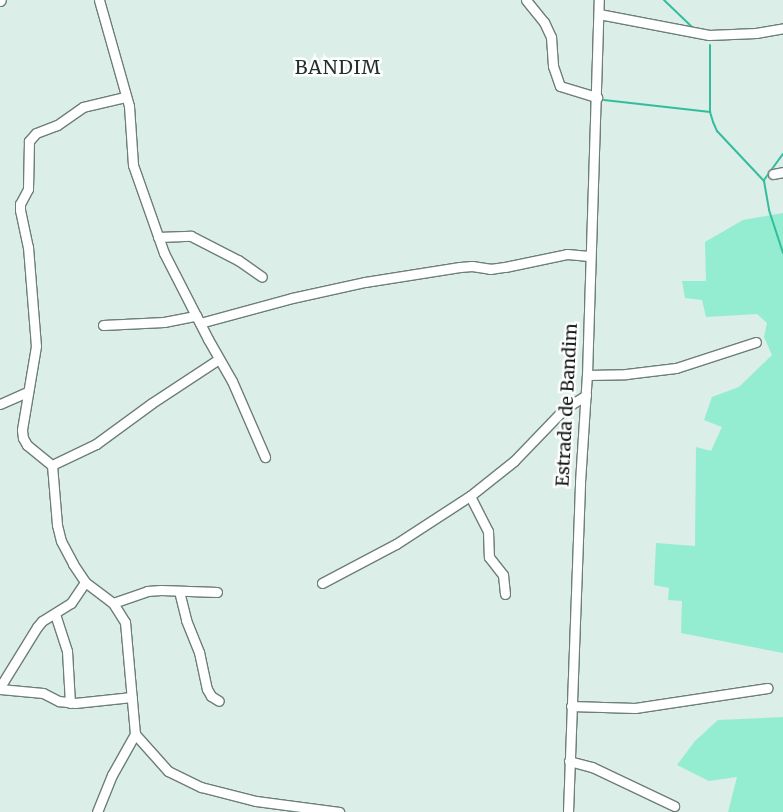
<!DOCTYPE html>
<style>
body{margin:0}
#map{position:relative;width:783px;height:812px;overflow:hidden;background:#dbeee7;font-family:Merriweather,serif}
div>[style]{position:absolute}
.green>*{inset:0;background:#94ecd1}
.stream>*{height:2px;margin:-1px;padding:0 1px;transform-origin:1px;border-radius:1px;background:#33bd9c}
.roads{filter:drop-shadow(1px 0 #6d7e78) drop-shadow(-1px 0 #6d7e78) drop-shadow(0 1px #6d7e78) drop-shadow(0 -1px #6d7e78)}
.minor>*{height:9px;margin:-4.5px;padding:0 4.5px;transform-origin:4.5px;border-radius:4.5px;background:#fff}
span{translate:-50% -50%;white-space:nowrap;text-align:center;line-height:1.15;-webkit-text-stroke:5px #fff;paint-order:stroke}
.street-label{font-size:18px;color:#0d1311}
.neighbourhood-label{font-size:19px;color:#21302b;letter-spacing:1px}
</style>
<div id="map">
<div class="green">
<div style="clip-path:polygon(783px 213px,783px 653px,681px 633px,682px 601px,668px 600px,669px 588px,654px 585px,656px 543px,695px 546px,696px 447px,711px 451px,722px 427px,704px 420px,712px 397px,739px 387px,772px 355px,764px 337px,767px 323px,757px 314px,706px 317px,702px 300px,685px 298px,682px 281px,706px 281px,705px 242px,743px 220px)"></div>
<div style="clip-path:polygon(783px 717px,783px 812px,728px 812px,737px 777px,709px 781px,677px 765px,695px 741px,718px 720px)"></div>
</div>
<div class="stream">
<div style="left:664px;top:0;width:39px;rotate:44deg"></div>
<div style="left:710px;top:45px;width:67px;rotate:90deg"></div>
<div style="left:710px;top:112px;width:10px;rotate:73deg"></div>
<div style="left:713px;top:122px;width:10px;rotate:66deg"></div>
<div style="left:717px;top:131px;width:69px;rotate:46.8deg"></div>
<div style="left:764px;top:181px;width:29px;rotate:80deg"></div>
<div style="left:769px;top:210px;width:45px;rotate:72deg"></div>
<div style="left:604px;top:100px;width:107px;rotate:6.5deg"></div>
<div style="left:764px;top:180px;width:32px;rotate:-54deg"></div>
</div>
<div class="roads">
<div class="minor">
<div style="left:99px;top:0;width:110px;rotate:74.2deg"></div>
<div style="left:129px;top:106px;width:59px;rotate:86.1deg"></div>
<div style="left:133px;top:165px;width:93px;rotate:70.6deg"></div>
<div style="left:164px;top:253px;width:97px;rotate:62.9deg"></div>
<div style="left:208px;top:339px;width:48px;rotate:60.3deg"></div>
<div style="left:232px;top:381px;width:83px;rotate:66.5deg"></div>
<div style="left:526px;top:0;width:28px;rotate:51deg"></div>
<div style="left:544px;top:22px;width:17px;rotate:65deg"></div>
<div style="left:551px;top:37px;width:29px;rotate:86deg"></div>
<div style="left:553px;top:66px;width:21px;rotate:71deg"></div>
<div style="left:560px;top:86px;width:39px;rotate:17deg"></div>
<div style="left:0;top:1px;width:1px;rotate:-45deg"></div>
<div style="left:599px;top:14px;width:112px;rotate:10.8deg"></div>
<div style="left:709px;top:35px;width:47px;rotate:-2.4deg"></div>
<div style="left:756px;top:33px;width:27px;rotate:-10deg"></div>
<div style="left:125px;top:97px;width:43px;rotate:166.6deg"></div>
<div style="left:83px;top:107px;width:32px;rotate:145deg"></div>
<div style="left:57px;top:125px;width:22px;rotate:159deg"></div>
<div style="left:36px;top:133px;width:11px;rotate:131deg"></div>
<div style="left:29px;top:141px;width:48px;rotate:91.2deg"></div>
<div style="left:28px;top:189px;width:17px;rotate:118deg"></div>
<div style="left:20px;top:204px;width:6px;rotate:90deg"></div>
<div style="left:20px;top:210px;width:38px;rotate:78deg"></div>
<div style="left:28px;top:247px;width:99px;rotate:85.4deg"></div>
<div style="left:36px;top:346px;width:85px;rotate:99.5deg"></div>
<div style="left:22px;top:430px;width:8px;rotate:83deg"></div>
<div style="left:23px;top:438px;width:8px;rotate:60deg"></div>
<div style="left:27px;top:445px;width:32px;rotate:39deg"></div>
<div style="left:52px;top:465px;width:60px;rotate:85.2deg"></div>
<div style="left:57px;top:525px;width:16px;rotate:76deg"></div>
<div style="left:61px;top:541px;width:26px;rotate:62deg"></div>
<div style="left:73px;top:564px;width:22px;rotate:56deg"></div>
<div style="left:85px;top:582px;width:35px;rotate:37deg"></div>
<div style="left:113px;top:603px;width:22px;rotate:58deg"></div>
<div style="left:125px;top:622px;width:112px;rotate:84.9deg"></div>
<div style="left:135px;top:734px;width:50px;rotate:48.3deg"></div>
<div style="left:168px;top:771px;width:37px;rotate:26deg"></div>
<div style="left:201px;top:787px;width:57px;rotate:14.3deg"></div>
<div style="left:256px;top:801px;width:84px;rotate:7.5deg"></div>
<div style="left:773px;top:174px;width:10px;rotate:-11deg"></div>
<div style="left:158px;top:237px;width:33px;rotate:-2deg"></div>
<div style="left:191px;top:236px;width:53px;rotate:27.1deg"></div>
<div style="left:238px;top:260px;width:29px;rotate:35deg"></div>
<div style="left:200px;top:323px;width:95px;rotate:-15.2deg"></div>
<div style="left:292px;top:298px;width:75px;rotate:-12.4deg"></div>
<div style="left:365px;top:282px;width:96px;rotate:-9deg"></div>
<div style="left:460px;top:267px;width:12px;rotate:-5deg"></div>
<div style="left:472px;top:266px;width:18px;rotate:9deg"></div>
<div style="left:490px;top:269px;width:15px;rotate:-8deg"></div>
<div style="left:505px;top:267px;width:63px;rotate:-11.8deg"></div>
<div style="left:567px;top:254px;width:22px;rotate:5deg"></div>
<div style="left:103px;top:325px;width:61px;rotate:-2.8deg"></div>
<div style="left:164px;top:322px;width:33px;rotate:-11deg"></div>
<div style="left:587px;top:375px;width:39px;rotate:-1deg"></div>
<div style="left:626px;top:374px;width:50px;rotate:-6.8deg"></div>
<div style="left:676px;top:368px;width:84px;rotate:-18deg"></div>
<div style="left:0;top:404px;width:30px;rotate:-24deg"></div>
<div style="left:52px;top:465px;width:49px;rotate:-25.5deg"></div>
<div style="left:96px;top:444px;width:69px;rotate:-36.2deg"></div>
<div style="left:152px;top:403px;width:80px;rotate:-33.3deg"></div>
<div style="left:470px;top:496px;width:39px;rotate:63deg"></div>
<div style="left:488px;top:531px;width:26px;rotate:88deg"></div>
<div style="left:489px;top:557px;width:23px;rotate:52deg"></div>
<div style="left:503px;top:575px;width:19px;rotate:84deg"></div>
<div style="left:322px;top:583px;width:84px;rotate:-27.8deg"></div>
<div style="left:396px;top:544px;width:88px;rotate:-33deg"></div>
<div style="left:470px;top:496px;width:56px;rotate:-38.5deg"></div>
<div style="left:514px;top:461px;width:72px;rotate:-46.1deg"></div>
<div style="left:564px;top:409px;width:26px;rotate:-32deg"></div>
<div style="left:179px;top:591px;width:30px;rotate:76deg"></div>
<div style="left:186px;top:620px;width:35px;rotate:68deg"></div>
<div style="left:199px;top:652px;width:38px;rotate:78deg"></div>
<div style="left:207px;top:689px;width:8px;rotate:60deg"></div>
<div style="left:211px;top:696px;width:9px;rotate:32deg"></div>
<div style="left:113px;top:603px;width:36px;rotate:-19deg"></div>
<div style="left:147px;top:591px;width:14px;rotate:-4deg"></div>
<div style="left:161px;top:590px;width:56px;rotate:2deg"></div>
<div style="left:55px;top:614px;width:39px;rotate:72deg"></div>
<div style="left:67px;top:651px;width:52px;rotate:86.7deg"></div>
<div style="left:0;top:687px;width:70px;rotate:-58.3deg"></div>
<div style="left:37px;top:627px;width:8px;rotate:-50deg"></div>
<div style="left:42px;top:621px;width:34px;rotate:-32deg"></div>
<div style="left:71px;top:603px;width:25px;rotate:-56deg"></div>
<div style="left:0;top:689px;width:43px;rotate:5.3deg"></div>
<div style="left:43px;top:693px;width:18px;rotate:27deg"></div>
<div style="left:59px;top:701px;width:16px;rotate:7deg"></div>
<div style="left:75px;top:703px;width:57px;rotate:-6deg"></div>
<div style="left:571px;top:706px;width:64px;rotate:1.8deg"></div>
<div style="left:635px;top:708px;width:134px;rotate:-8.6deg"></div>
<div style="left:569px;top:761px;width:24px;rotate:15deg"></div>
<div style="left:592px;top:767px;width:91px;rotate:25.4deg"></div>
<div style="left:97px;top:812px;width:40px;rotate:-68deg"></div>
<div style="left:112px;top:775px;width:47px;rotate:-60.7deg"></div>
<div style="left:568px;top:812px;width:330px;rotate:-87.9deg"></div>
<div style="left:580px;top:482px;width:107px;rotate:-86.3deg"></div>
<div style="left:587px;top:375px;width:375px;rotate:-88.2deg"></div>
</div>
</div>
<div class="street-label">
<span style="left:567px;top:405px;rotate:-87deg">Estrada de Bandim</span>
</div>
<div class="neighbourhood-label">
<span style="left:338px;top:68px">BANDIM</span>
</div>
</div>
